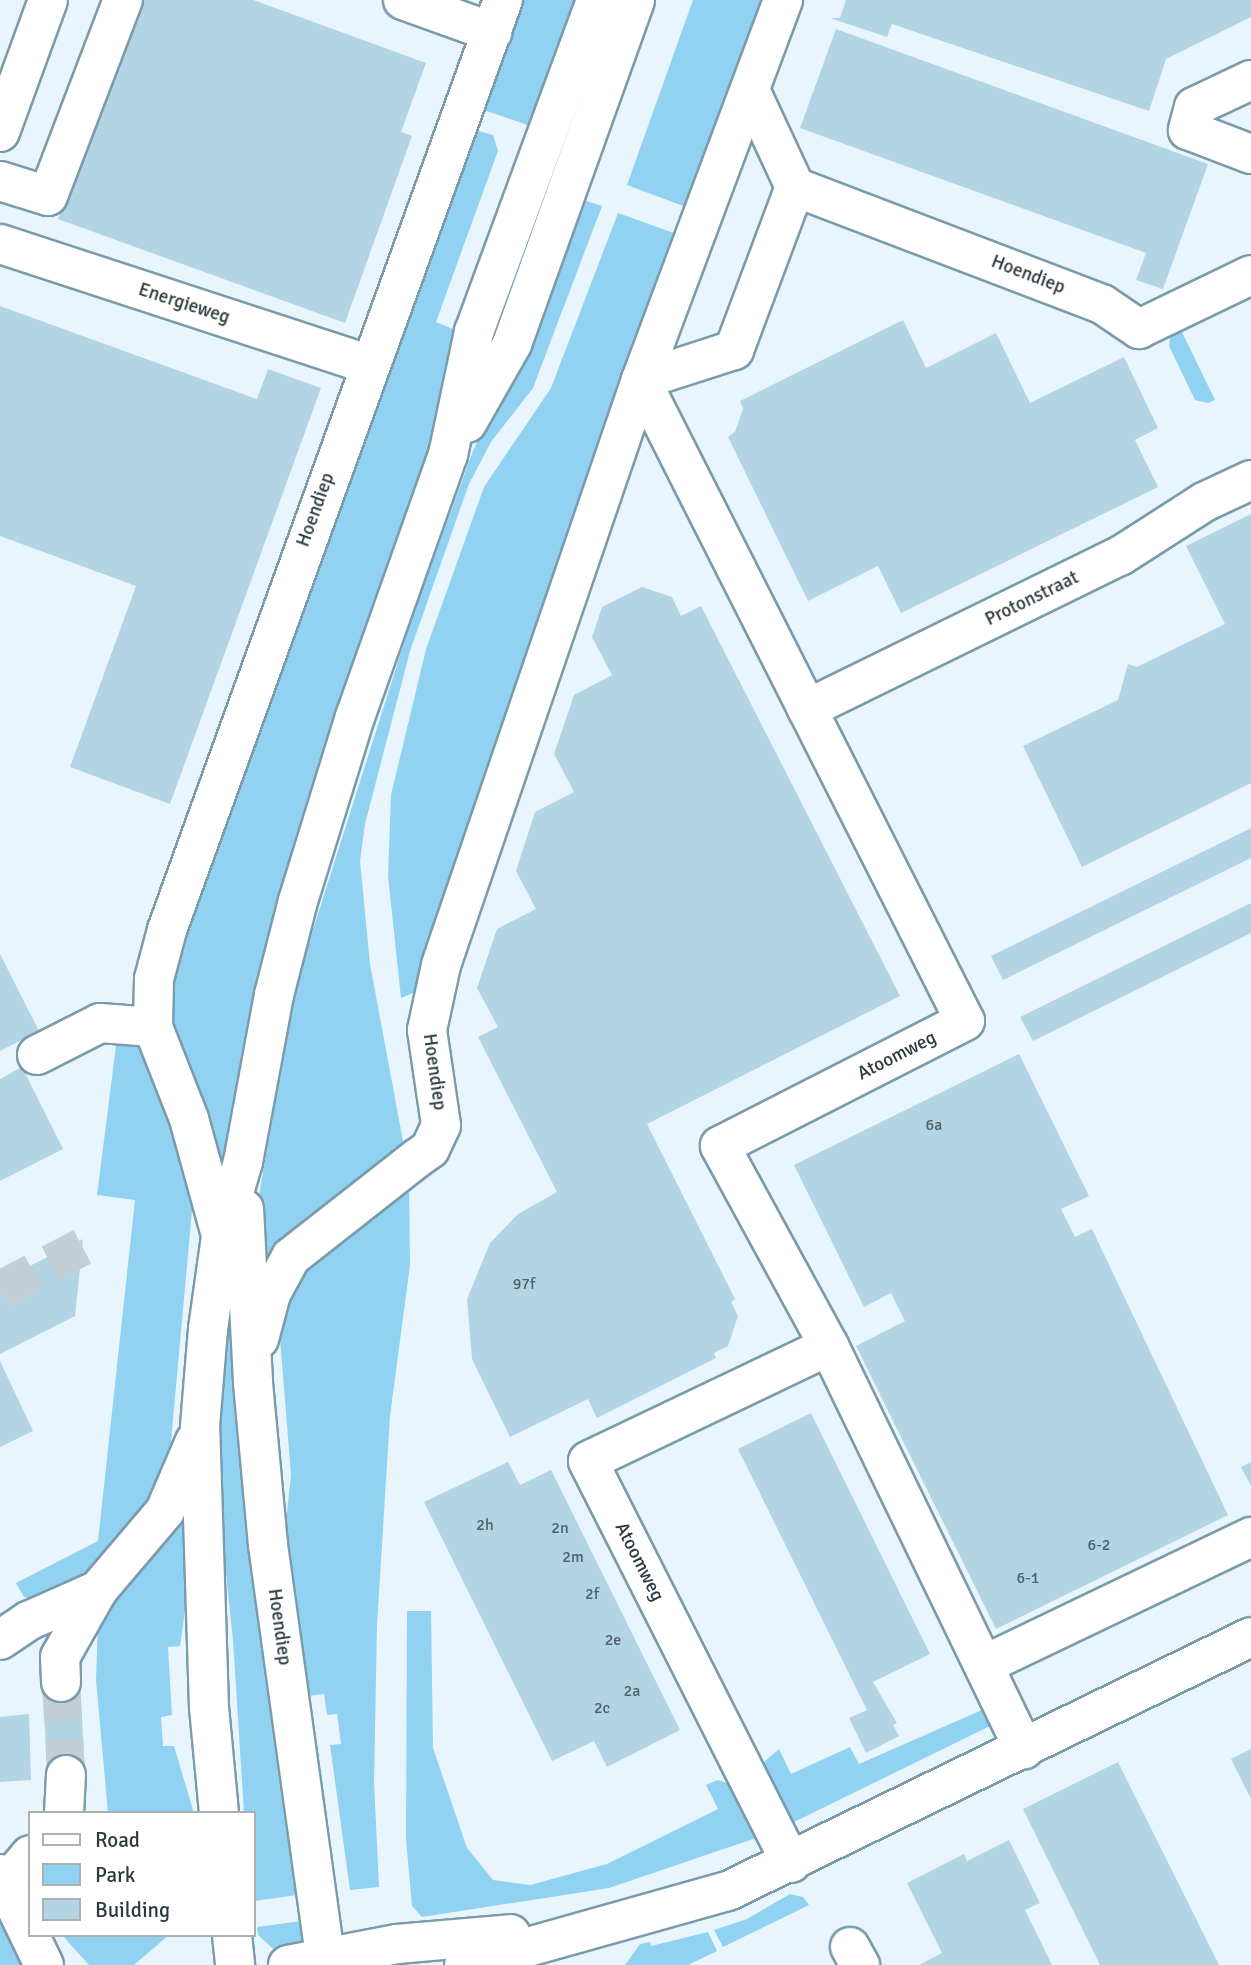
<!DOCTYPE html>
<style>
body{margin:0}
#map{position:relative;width:1251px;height:1965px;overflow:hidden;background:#e8f5fc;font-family:Signika,sans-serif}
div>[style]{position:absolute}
.green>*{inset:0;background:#91d2f2}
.building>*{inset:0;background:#b3d4e5}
.minor-tunnel>*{height:38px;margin-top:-19px;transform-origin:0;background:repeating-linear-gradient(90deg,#c2d0d6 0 38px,transparent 0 57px)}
.roads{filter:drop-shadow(2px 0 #7b9bab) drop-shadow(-2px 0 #7b9bab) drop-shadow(0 2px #7b9bab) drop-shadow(0 -2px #7b9bab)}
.minor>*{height:38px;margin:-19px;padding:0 19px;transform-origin:19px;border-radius:19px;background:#fff}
.major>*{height:38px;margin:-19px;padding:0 19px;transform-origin:19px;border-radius:19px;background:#fff}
span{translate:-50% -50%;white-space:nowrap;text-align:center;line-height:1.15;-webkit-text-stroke:6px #fff;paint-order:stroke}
.number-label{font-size:16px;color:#4e6069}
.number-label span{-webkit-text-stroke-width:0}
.street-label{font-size:19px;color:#2c3a40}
.legend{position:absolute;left:28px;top:1811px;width:228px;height:126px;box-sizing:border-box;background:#fff;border:2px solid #abb0b3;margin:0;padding:9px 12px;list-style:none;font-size:21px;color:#2c3a40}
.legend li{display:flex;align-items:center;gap:14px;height:35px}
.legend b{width:35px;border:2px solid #abb0b3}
</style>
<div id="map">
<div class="green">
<div style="clip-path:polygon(513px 0,586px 0,539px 129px,475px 107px)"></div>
<div style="clip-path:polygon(693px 0,773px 0,694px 210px,627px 185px)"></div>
<div style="clip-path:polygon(469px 128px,493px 135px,498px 151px,436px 322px,453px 329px,441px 415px,258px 985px,221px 1168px,165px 1038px,168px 951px)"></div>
<div style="clip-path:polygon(577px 198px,602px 206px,533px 388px,491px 442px,469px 484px,410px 651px,365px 824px,360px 861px,370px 964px,405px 1152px,266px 1284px,255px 1218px,297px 980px,411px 621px,473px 451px,517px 359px)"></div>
<div style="clip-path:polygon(618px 213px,685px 237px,418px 991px,401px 998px,388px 876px,391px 795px,426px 649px,484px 487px,551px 388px)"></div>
<div style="clip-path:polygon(1181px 330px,1215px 400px,1208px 403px,1195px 400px,1169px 346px,1170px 337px)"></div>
<div style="clip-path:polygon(117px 1038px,141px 1040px,194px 1189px,169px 1463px,158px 1487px,104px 1559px,77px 1582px,33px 1599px,24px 1597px,16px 1583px,98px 1541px,135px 1200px,97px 1195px)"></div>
<div style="clip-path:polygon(409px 1180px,410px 1265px,390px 1416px,377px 1625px,374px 1782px,379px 1887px,350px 1890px,330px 1745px,341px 1744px,337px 1714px,327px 1715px,324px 1694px,308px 1696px,284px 1538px,291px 1475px,279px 1326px,299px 1272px)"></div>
<div style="clip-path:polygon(234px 1273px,305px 1894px,254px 1901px,254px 1813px,244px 1813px,233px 1640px,213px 1448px,214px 1365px)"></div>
<div style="clip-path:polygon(185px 1508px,194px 1549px,180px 1646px,168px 1647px,172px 1715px,161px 1717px,163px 1746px,174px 1746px,194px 1813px,108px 1813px,96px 1680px,98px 1623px,133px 1563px)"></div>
<div style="clip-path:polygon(407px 1611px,431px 1611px,433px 1748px,467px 1848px,493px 1880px,530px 1885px,607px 1864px,718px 1809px,706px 1785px,718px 1780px,735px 1786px,762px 1836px,609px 1888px,422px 1917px,412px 1906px,406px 1839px)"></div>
<div style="clip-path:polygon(982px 1710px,990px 1726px,788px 1825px,762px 1770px,765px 1761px,779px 1749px,791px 1774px,850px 1747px,859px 1764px)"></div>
<div style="clip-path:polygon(790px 1894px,803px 1897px,809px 1905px,723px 1947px,714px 1930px,747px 1919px)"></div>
<div style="clip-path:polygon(0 1919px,23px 1965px,0 1965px)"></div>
<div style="clip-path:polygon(309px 1920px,311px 1943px,280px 1955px,258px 1935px,257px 1927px)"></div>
<div style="clip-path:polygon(708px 1932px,717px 1951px,688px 1965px,625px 1965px,640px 1944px,650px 1942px,651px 1946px)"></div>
<div style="clip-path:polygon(62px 1935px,169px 1935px,134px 1965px,89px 1965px)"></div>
</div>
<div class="building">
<div style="clip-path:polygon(138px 0,253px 0,426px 63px,401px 132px,412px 136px,345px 323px,58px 219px)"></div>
<div style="clip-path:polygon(846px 0,1251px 0,1251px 17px,1166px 59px,1149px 111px,892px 24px,887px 37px,830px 18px,840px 18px)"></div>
<div style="clip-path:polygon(836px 29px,1208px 164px,1163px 289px,1136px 280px,1146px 253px,800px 128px)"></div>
<div style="clip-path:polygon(0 306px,257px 399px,268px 369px,321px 388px,170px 804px,70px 767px,136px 586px,0 536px)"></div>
<div style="clip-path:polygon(903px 320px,926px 368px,996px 333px,1030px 403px,1124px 357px,1158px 428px,1135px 440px,1158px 487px,901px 613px,878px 566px,808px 601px,728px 437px,735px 432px,743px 409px,740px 401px)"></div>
<div style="clip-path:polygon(1251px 514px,1251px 783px,1082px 867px,1023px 746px,1118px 700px,1128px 664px,1137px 667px,1225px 624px,1186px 546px)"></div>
<div style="clip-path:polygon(642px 587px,672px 597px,681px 616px,701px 606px,900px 996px,647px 1124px,735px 1299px,731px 1302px,738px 1316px,728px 1346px,714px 1353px,716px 1358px,597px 1418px,588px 1399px,510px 1437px,472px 1359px,467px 1299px,490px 1243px,518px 1214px,557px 1192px,478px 1037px,498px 1027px,477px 988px,497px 929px,536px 909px,516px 871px,535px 812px,574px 792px,554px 754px,574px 695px,612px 675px,592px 637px,602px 607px)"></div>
<div style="clip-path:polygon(1251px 828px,1251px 858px,1003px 980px,991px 956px)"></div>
<div style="clip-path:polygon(1251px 903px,1251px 933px,1033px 1041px,1020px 1017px)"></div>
<div style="clip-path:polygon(0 954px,39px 1031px,0 1051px)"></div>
<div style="clip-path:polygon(1019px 1054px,1089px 1196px,1061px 1209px,1075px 1237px,1092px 1229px,1228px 1515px,996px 1629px,856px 1346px,905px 1321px,891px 1293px,864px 1307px,794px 1165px)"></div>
<div style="clip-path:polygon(22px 1067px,63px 1149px,0 1181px,0 1079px)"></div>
<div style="clip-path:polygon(83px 1239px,75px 1316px,0 1354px,0 1281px)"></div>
<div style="clip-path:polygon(0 1361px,33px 1431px,0 1447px)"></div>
<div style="clip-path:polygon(811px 1413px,930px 1654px,873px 1682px,897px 1723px,893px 1725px,899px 1736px,866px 1753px,849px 1718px,867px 1710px,738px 1449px)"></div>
<div style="clip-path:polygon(508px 1462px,520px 1485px,551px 1470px,680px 1730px,607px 1767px,594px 1741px,552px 1761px,424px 1502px)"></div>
<div style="clip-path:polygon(1251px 1462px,1251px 1486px,1241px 1467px)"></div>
<div style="clip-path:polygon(80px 1681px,85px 1774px,48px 1776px,42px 1683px)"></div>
<div style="clip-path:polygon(29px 1714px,31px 1780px,0 1782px,0 1717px)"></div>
<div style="clip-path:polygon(1251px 1749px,1251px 1799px,1231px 1759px)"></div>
<div style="clip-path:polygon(1118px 1762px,1219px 1965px,1100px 1965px,1023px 1809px)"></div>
<div style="clip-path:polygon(1009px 1840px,1040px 1903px,1025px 1910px,1052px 1965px,919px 1965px,942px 1953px,907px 1883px,964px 1854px,967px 1861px)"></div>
</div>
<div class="minor-tunnel">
<div style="left:0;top:1290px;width:93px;rotate:-27.7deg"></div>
<div style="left:61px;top:1682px;width:93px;rotate:86.9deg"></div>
</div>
<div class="roads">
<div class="minor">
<div style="left:403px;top:0;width:95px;rotate:19.8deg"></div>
<div style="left:1251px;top:80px;width:63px;rotate:154.7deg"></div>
<div style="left:1194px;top:107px;width:24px;rotate:105deg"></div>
<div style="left:1188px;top:130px;width:67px;rotate:20.9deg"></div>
<div style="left:750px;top:90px;width:107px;rotate:65.1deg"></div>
<div style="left:795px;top:187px;width:329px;rotate:20.9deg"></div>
<div style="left:1102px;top:304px;width:45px;rotate:34deg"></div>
<div style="left:1139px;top:329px;width:124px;rotate:-25.7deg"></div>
<div style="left:0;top:132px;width:140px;rotate:-70deg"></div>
<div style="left:0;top:181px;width:50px;rotate:17.4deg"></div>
<div style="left:48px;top:196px;width:210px;rotate:-69.1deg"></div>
<div style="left:0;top:244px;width:387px;rotate:18.1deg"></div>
<div style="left:641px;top:380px;width:718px;rotate:63.19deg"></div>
<div style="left:965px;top:1021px;width:275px;rotate:153deg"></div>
<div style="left:720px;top:1146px;width:228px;rotate:61.4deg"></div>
<div style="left:829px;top:1346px;width:448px;rotate:64.2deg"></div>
<div style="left:641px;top:380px;width:98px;rotate:-17.9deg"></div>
<div style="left:734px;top:350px;width:174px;rotate:-69.5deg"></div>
<div style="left:807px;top:709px;width:348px;rotate:-26.1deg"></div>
<div style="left:1120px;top:556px;width:100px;rotate:-32.7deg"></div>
<div style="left:1204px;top:502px;width:52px;rotate:-25.1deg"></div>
<div style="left:37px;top:1055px;width:71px;rotate:-26.9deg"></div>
<div style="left:100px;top:1023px;width:53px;rotate:4.3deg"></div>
<div style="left:153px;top:1027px;width:48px;rotate:-88.8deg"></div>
<div style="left:154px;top:979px;width:51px;rotate:-75.1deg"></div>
<div style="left:167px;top:930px;width:989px;rotate:-70.14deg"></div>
<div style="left:416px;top:1159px;width:17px;rotate:-36deg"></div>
<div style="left:430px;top:1149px;width:26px;rotate:-65deg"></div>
<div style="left:441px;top:1125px;width:96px;rotate:-98.4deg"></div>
<div style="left:427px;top:1030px;width:66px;rotate:-77.8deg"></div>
<div style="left:441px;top:965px;width:618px;rotate:-71.13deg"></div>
<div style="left:641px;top:380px;width:406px;rotate:-69.5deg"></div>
<div style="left:0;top:1640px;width:34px;rotate:-34deg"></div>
<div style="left:28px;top:1621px;width:77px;rotate:-23.9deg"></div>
<div style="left:986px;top:1664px;width:294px;rotate:-25.6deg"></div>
<div style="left:61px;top:1682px;width:25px;rotate:-92deg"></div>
<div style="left:60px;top:1657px;width:77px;rotate:-60.4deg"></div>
<div style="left:64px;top:1813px;width:38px;rotate:-87deg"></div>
<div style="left:791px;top:1863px;width:450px;rotate:-116.8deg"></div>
<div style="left:588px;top:1461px;width:267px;rotate:-25.5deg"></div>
<div style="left:0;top:1874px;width:101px;rotate:64.2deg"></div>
<div style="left:5px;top:1885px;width:39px;rotate:-50deg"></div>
<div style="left:850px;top:1947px;width:21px;rotate:61deg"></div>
<div style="left:288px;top:1965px;width:111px;rotate:-10.9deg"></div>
<div style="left:397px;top:1944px;width:114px;rotate:-5deg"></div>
<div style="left:464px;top:1965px;width:274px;rotate:-15.7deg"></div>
<div style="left:728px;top:1891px;width:581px;rotate:-25.9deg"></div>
</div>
<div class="major">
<div style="left:467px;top:423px;width:91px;rotate:-60.3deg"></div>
<div style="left:512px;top:344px;width:365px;rotate:-70.3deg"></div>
<div style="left:153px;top:1027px;width:99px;rotate:68.6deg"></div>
<div style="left:189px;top:1119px;width:120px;rotate:74.6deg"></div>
<div style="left:244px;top:1209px;width:174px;rotate:87deg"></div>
<div style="left:253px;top:1383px;width:163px;rotate:84.7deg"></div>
<div style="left:268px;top:1545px;width:424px;rotate:82.1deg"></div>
<div style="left:259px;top:1339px;width:47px;rotate:-75.1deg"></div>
<div style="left:271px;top:1294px;width:42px;rotate:-61.6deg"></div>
<div style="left:291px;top:1257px;width:159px;rotate:-38.1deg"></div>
<div style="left:98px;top:1590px;width:104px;rotate:-49.7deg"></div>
<div style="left:165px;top:1511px;width:76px;rotate:-66.8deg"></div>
<div style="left:219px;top:1813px;width:105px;rotate:-95.4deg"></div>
<div style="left:209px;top:1708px;width:282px;rotate:-91.8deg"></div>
<div style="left:200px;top:1426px;width:97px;rotate:-85.3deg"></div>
<div style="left:208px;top:1329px;width:93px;rotate:-82deg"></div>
<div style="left:221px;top:1237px;width:78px;rotate:-73.7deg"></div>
<div style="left:243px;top:1162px;width:170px;rotate:-79.5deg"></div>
<div style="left:274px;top:995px;width:97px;rotate:-75.7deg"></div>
<div style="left:298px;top:901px;width:193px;rotate:-72.8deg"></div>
<div style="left:355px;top:717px;width:278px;rotate:-70.5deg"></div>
<div style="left:448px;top:455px;width:126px;rotate:-78.1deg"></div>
<div style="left:474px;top:332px;width:354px;rotate:-69.8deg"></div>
<div style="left:232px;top:1935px;width:30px;rotate:84deg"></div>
</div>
</div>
<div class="number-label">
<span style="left:934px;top:1125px">6a</span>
<span style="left:524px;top:1284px">97f</span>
<span style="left:485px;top:1525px">2h</span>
<span style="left:560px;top:1528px">2n</span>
<span style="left:1099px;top:1545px">6-2</span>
<span style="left:573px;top:1557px">2m</span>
<span style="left:1028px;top:1578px">6-1</span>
<span style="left:592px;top:1594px">2f</span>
<span style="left:613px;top:1640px">2e</span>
<span style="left:632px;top:1691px">2a</span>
<span style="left:602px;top:1708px">2c</span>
</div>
<div class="street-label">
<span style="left:1028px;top:275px;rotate:21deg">Hoendiep</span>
<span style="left:184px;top:304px;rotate:18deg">Energieweg</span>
<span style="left:316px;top:510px;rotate:-70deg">Hoendiep</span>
<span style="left:1032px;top:599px;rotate:-26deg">Protonstraat</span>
<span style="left:897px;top:1056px;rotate:-27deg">Atoomweg</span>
<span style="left:434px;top:1072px;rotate:82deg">Hoendiep</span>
<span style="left:639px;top:1562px;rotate:63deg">Atoomweg</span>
<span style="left:279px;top:1627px;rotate:82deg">Hoendiep</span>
</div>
<ul class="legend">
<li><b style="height:9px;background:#fff"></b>Road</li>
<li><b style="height:19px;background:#91d2f2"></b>Park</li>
<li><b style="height:19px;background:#b3d4e5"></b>Building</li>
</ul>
</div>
